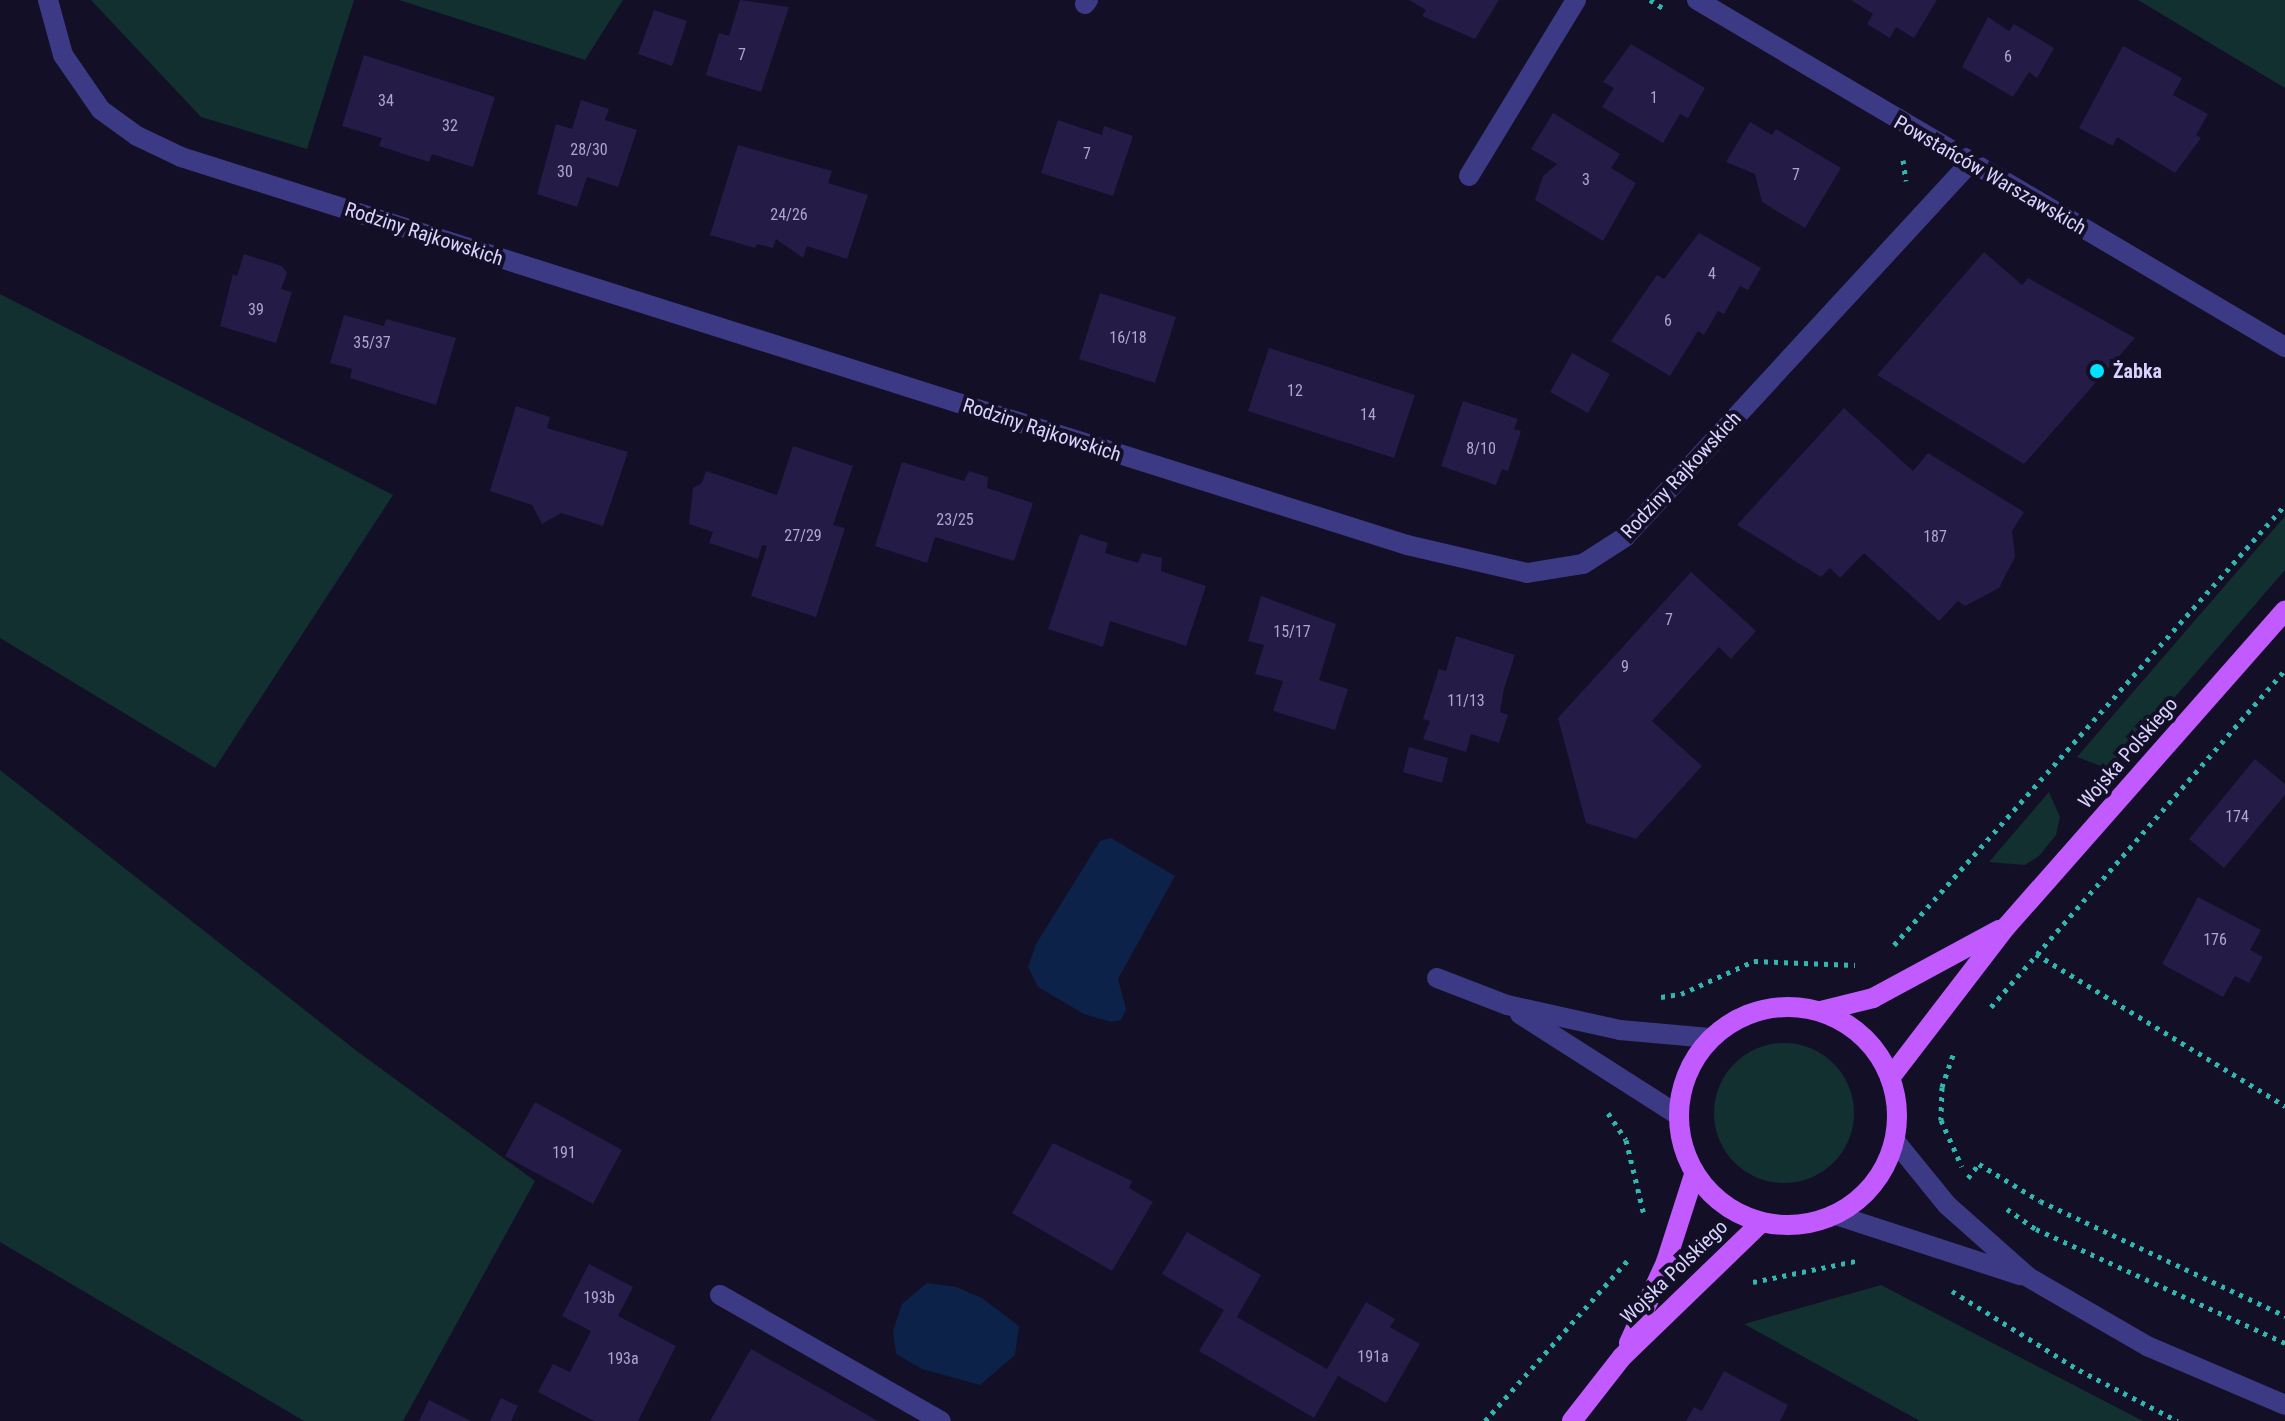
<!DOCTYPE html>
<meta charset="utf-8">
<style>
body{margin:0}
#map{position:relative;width:2285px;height:1421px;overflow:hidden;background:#130f26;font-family:"Roboto Condensed",sans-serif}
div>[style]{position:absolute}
.green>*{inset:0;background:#12302f}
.round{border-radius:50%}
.water>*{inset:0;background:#0c2248}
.building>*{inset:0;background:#241b47}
.path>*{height:5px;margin-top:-2.5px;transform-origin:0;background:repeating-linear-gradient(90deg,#2fb8b0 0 4px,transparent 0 10px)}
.minor>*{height:20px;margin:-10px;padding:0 10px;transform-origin:10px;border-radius:10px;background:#3d3a85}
.major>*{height:20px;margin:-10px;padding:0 10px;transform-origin:10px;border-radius:10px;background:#c25bff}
.major>.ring{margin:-10px;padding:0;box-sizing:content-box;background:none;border:20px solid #c25bff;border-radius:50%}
.dots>*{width:22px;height:22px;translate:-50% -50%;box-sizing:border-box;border:4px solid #130f26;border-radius:50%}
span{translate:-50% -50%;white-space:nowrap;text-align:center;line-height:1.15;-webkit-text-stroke:8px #130f26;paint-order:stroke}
.number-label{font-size:16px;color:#aca6d1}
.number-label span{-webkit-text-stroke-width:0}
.street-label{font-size:20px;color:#d9d4ff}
.poi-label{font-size:20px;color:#d9d4ff;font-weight:700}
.left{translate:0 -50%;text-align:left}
</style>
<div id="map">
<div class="green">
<div style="clip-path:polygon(91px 0,354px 0,307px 149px,201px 117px)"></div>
<div style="clip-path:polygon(399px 0,623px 0,585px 60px)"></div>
<div style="clip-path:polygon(2138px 0,2285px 0,2285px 88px)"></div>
<div style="clip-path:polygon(0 294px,393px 495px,215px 768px,0 638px)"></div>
<div style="clip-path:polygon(2285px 516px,2285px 570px,2123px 757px,2106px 768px,2077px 757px)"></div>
<div style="clip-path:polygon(0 770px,358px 1052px,535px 1181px,403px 1421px,304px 1421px,0 1242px)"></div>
<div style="clip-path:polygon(2049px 792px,2060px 817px,2056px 835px,2039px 856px,2025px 865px,1989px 862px)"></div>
<div class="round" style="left:1714px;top:1043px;width:140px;height:140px"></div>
<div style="clip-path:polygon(1881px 1285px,2143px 1421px,1920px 1421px,1744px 1324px)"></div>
</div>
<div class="water">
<div style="clip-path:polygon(1111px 838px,1175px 876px,1118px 979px,1126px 1009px,1121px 1020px,1111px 1022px,1084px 1014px,1038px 987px,1028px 967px,1036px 944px,1100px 841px)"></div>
<div style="clip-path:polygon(927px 1283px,956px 1287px,982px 1298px,1019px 1326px,1015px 1355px,980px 1385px,922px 1369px,896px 1354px,893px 1331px,902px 1304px)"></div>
</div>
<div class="building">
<div style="clip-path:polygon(740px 0,789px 7px,761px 92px,706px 75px,719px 33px,729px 36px)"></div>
<div style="clip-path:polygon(1409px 0,1499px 0,1475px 39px,1422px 16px,1426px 10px)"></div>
<div style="clip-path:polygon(1851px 0,1937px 0,1914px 38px,1896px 27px,1890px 38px,1867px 24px,1873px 14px)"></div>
<div style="clip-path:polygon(654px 10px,687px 21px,672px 66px,638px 54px)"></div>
<div style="clip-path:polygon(1988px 17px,2009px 31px,2014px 24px,2054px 48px,2037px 78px,2029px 72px,2013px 97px,1962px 67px)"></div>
<div style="clip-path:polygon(1631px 44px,1705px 88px,1688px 118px,1680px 114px,1663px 143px,1602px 107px,1614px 88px,1603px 82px)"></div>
<div style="clip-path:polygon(2123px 46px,2182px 78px,2173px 95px,2208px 114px,2196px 135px,2201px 138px,2175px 173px,2117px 137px,2113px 146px,2079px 128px)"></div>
<div style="clip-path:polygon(364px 55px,495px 97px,473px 167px,432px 154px,429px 162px,379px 146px,382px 138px,342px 126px)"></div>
<div style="clip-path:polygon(581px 100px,609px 109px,605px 120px,637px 130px,618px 187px,587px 177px,577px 207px,537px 194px,556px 124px,572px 129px)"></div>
<div style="clip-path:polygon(1553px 113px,1620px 154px,1611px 168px,1636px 183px,1603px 241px,1535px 200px,1543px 176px,1557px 164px,1531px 149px)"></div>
<div style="clip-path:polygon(1058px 120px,1102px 135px,1104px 126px,1133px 136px,1113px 196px,1041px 173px)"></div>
<div style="clip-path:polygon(1750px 122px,1772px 135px,1776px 129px,1841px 168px,1805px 228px,1762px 202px,1755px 174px,1726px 162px)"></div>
<div style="clip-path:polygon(738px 145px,832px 171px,828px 183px,868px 195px,847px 259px,807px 246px,803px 258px,776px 239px,773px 248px,757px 244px,755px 248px,710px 235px)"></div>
<div style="clip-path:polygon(1699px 233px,1761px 268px,1748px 290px,1740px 286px,1724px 314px,1718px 311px,1704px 335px,1698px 331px,1670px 376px,1611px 341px,1657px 275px,1664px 279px)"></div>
<div style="clip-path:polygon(1984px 252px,2022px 285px,2028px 278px,2135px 338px,2024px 464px,1877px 375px)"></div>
<div style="clip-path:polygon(244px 254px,282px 266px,287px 273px,281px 289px,292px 292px,276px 343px,220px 326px,233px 274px,237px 276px)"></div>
<div style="clip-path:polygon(1100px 293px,1176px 317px,1155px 383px,1079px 359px)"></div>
<div style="clip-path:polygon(344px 315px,384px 326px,386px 319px,456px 338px,436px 405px,350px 378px,352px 369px,330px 363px)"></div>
<div style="clip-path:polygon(1269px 348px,1415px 395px,1394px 458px,1248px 411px)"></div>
<div style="clip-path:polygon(1572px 353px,1610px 374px,1588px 413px,1550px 392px)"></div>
<div style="clip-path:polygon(1463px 401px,1518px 419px,1514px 429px,1521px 431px,1508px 471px,1502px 469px,1496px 485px,1441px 466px)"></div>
<div style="clip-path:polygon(516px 406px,550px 417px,547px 428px,628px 452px,603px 526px,561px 513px,542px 524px,532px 505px,490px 491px)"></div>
<div style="clip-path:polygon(1844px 408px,1913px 471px,1928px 453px,2024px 512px,2012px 531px,2015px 557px,1999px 588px,1965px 606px,1958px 601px,1939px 621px,1864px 553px,1840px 578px,1830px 568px,1821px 577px,1737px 525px)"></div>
<div style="clip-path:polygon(793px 446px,853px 466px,833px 525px,845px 528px,816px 617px,751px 596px,767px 546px,762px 545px,758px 559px,709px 543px,713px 532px,689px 524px,693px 488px,702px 483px,706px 471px,777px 495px)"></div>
<div style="clip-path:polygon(902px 462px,964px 481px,969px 471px,988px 477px,987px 488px,1033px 503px,1014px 561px,935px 537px,927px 563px,875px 546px)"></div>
<div style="clip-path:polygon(1080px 534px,1108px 543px,1105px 553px,1138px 563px,1142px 553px,1162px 558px,1161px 571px,1206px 586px,1186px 646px,1110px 621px,1103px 647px,1048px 629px)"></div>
<div style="clip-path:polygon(1691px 572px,1756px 631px,1731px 659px,1719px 647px,1652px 721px,1702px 766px,1636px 839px,1586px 823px,1558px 718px)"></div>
<div style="clip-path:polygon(1261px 596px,1336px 624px,1319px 680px,1348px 689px,1335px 730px,1273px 711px,1283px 681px,1255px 674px,1264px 645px,1248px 641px)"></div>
<div style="clip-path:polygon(1456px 636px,1515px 655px,1504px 689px,1500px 712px,1508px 715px,1499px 743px,1471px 734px,1466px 752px,1423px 739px,1430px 721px,1423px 719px,1439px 669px,1446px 671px)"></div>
<div style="clip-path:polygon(1409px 747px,1448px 758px,1442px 783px,1403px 772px)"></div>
<div style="clip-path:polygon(2255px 759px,2285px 784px,2285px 795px,2224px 868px,2189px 839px)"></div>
<div style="clip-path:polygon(2198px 897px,2261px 930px,2250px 950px,2263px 957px,2249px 983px,2235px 976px,2223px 997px,2162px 964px)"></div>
<div style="clip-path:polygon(535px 1102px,622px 1150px,593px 1204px,505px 1156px)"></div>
<div style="clip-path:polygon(1053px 1143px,1132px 1181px,1129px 1188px,1153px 1202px,1112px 1271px,1012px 1213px)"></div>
<div style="clip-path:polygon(1187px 1232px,1261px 1275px,1237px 1317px,1327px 1369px,1366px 1302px,1395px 1319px,1390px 1327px,1420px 1344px,1386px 1403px,1338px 1376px,1314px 1418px,1199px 1351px,1224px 1310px,1162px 1274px)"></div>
<div style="clip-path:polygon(589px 1264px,633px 1287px,618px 1316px,676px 1346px,638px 1421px,594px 1421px,538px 1392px,553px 1364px,570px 1372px,591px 1331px,562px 1316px)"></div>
<div style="clip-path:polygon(751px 1349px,790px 1371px,878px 1421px,710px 1421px)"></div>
<div style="clip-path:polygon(1724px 1371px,1788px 1405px,1780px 1421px,1686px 1421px,1694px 1407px,1702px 1411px)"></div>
<div style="clip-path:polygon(501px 1398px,518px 1406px,511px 1421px,490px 1421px)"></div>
<div style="clip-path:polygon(429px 1400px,471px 1421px,419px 1421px)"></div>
</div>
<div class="path">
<div style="left:1650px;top:0;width:15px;rotate:32deg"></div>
<div style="left:1903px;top:160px;width:21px;rotate:82deg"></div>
<div style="left:1894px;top:945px;width:589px;rotate:-48.37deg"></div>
<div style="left:2036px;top:954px;width:292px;rotate:31.4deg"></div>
<div style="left:1661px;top:997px;width:20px;rotate:-9deg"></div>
<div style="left:1681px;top:994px;width:80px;rotate:-24.3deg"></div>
<div style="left:1754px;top:961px;width:101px;rotate:2.3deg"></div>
<div style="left:1991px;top:1007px;width:447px;rotate:-48.9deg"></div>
<div style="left:1953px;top:1055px;width:34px;rotate:109deg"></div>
<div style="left:1942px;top:1087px;width:33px;rotate:92deg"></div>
<div style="left:1941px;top:1120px;width:51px;rotate:65.9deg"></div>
<div style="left:1608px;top:1113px;width:32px;rotate:56deg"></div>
<div style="left:1626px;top:1140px;width:77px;rotate:76.5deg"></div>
<div style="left:1968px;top:1178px;width:18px;rotate:-52deg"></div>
<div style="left:1979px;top:1164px;width:71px;rotate:31.2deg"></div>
<div style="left:2040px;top:1201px;width:271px;rotate:25.1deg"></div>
<div style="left:2007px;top:1209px;width:35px;rotate:35deg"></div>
<div style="left:2036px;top:1229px;width:274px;rotate:24.6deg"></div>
<div style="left:1753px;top:1282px;width:109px;rotate:-11.6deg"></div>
<div style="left:1952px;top:1291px;width:150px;rotate:31.9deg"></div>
<div style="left:2079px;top:1370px;width:111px;rotate:27.3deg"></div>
<div style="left:1485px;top:1421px;width:215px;rotate:-48.4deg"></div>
</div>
<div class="minor">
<div style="left:48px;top:0;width:57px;rotate:74.7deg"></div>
<div style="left:63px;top:55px;width:67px;rotate:55.4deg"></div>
<div style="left:101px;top:110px;width:44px;rotate:35.8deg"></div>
<div style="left:137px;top:136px;width:49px;rotate:25.5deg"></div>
<div style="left:181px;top:157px;width:1286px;rotate:17.56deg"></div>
<div style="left:1407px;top:545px;width:123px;rotate:13.1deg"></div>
<div style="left:1527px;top:573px;width:57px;rotate:-9.1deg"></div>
<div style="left:1583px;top:564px;width:50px;rotate:-32.7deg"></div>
<div style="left:1625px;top:537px;width:507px;rotate:-47.32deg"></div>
<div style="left:1697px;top:0;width:683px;rotate:30.55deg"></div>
<div style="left:1085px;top:4px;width:5px;rotate:-53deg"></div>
<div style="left:1469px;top:176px;width:206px;rotate:-58.7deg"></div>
<div style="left:1437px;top:978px;width:75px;rotate:21.1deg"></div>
<div style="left:1507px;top:1005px;width:116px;rotate:12.5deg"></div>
<div style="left:1620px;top:1030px;width:90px;rotate:5.1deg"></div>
<div style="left:1520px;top:1014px;width:188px;rotate:32.6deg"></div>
<div style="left:1895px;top:1141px;width:82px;rotate:50.9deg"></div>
<div style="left:1947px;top:1205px;width:108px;rotate:41.6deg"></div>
<div style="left:2028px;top:1277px;width:138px;rotate:30.1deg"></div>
<div style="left:2147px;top:1346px;width:150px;rotate:23.1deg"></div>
<div style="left:1836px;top:1215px;width:194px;rotate:18.1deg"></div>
<div style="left:720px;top:1295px;width:254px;rotate:29.7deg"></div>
</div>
<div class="major">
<div class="ring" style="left:1679px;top:1007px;width:198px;height:198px"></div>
<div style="left:1821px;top:1011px;width:54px;rotate:-14deg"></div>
<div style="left:1873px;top:998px;width:143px;rotate:-28.4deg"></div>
<div style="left:1890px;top:1078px;width:190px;rotate:-52.5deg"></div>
<div style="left:2006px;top:927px;width:422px;rotate:-48.6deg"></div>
<div style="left:1629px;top:1343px;width:89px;rotate:-65.4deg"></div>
<div style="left:1666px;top:1262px;width:91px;rotate:-72.2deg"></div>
<div style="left:1572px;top:1421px;width:81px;rotate:-52deg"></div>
<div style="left:1622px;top:1357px;width:193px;rotate:-44deg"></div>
</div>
<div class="dots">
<div style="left:2097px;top:371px;background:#00e5ff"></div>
</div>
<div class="number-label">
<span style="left:742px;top:55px">7</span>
<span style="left:2008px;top:57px">6</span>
<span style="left:1654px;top:98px">1</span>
<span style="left:386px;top:101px">34</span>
<span style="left:450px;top:126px">32</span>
<span style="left:589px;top:150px">28/30</span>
<span style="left:1087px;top:154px">7</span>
<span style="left:565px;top:172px">30</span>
<span style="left:1796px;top:175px">7</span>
<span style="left:1586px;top:180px">3</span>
<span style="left:789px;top:215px">24/26</span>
<span style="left:1712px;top:274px">4</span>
<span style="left:256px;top:310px">39</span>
<span style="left:1668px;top:321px">6</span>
<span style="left:1128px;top:338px">16/18</span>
<span style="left:372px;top:343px">35/37</span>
<span style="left:1295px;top:391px">12</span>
<span style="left:1368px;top:415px">14</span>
<span style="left:1481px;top:449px">8/10</span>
<span style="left:955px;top:520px">23/25</span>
<span style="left:803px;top:536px">27/29</span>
<span style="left:1935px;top:537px">187</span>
<span style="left:1669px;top:620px">7</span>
<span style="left:1292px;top:632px">15/17</span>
<span style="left:1625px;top:667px">9</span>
<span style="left:1466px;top:701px">11/13</span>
<span style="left:2237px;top:817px">174</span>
<span style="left:2215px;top:940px">176</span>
<span style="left:564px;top:1153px">191</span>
<span style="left:599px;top:1298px">193b</span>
<span style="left:1373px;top:1357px">191a</span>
<span style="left:623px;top:1359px">193a</span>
</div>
<div class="street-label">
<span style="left:1990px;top:175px;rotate:30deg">Powstańców Warszawskich</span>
<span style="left:424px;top:234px;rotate:18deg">Rodziny Rajkowskich</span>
<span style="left:1042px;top:430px;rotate:18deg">Rodziny Rajkowskich</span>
<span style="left:1681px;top:475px;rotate:-47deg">Rodziny Rajkowskich</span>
<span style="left:2128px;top:753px;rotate:-49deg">Wojska Polskiego</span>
<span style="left:1674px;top:1272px;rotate:-44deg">Wojska Polskiego</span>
</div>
<div class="poi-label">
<span class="left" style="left:2113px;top:371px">Żabka</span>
</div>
</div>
